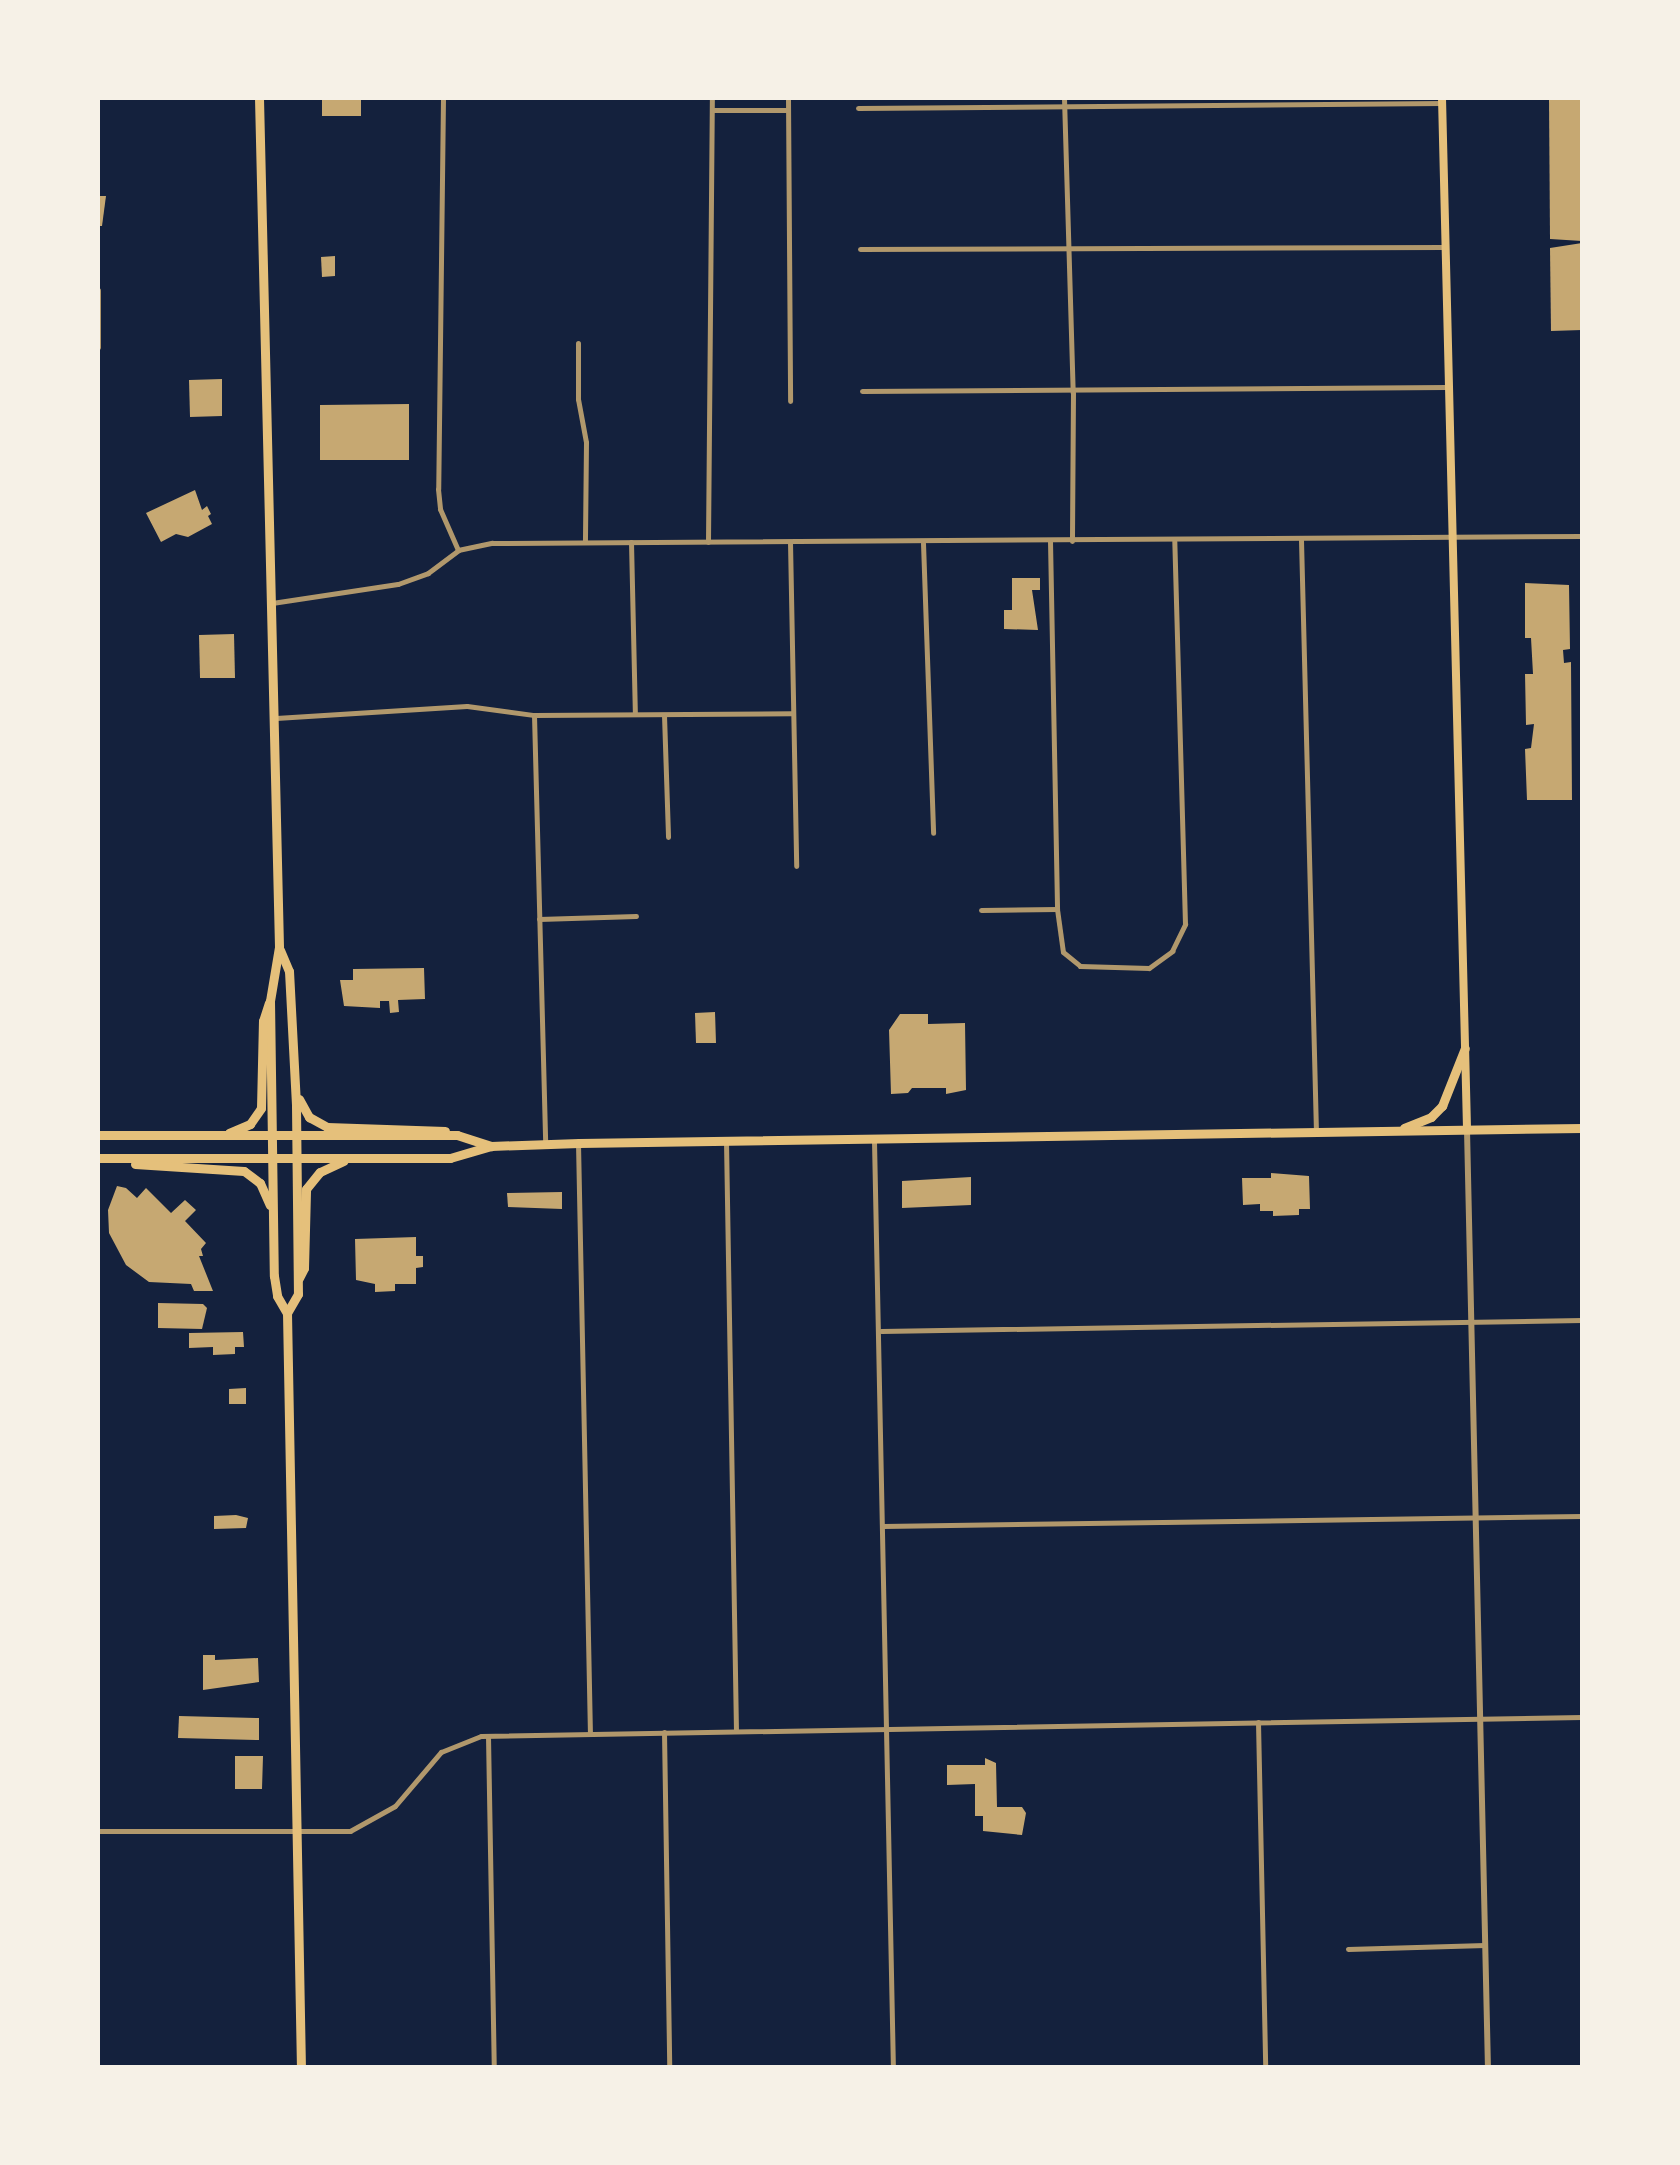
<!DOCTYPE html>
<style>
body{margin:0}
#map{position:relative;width:1680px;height:2165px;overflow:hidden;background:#14213d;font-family:"Archivo Narrow",sans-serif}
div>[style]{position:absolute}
.building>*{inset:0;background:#c6a872}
.minor>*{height:5px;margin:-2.5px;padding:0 2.5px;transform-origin:2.5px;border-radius:2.5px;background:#b1986c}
.tertiary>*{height:6px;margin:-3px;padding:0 3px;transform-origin:3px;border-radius:3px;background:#b1986c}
.secondary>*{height:8px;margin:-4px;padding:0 4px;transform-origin:4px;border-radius:4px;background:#e5c07b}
.primary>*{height:9px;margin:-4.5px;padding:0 4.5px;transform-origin:4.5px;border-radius:4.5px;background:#e5c07b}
span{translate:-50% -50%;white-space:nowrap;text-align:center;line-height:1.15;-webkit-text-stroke:8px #f6f1e7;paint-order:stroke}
.frame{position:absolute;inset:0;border:100px solid #f6f1e7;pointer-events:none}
</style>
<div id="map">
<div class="building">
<div style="clip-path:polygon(322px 98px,361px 98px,361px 116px,322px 116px)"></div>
<div style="clip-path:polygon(1549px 98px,1582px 98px,1582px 241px,1550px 239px)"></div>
<div style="clip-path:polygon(98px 196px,106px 196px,102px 226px,98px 226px)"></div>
<div style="clip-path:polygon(1582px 243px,1582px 330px,1551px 331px,1550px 248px)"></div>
<div style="clip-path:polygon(335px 256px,335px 276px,322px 277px,321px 257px)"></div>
<div style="clip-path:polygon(222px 379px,222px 416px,190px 417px,189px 380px)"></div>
<div style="clip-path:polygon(409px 404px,409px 460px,320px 460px,320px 405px)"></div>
<div style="clip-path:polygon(195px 490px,202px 510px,207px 506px,211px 514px,208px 516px,212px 524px,188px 537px,176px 534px,161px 542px,146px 513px)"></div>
<div style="clip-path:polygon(1012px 578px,1040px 578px,1040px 590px,1032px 590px,1038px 630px,1004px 629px,1004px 610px,1012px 610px)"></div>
<div style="clip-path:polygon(1525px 583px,1569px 585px,1570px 649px,1563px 650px,1564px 663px,1571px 662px,1572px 800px,1527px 800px,1525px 749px,1531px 748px,1534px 724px,1526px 725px,1525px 674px,1533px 674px,1531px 638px,1525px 638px)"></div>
<div style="clip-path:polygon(234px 634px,235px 678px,200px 678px,199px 635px)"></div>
<div style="clip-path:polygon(424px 968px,425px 999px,398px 1000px,399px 1012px,390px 1013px,389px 1001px,380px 1001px,380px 1008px,344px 1006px,340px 980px,353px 980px,353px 969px)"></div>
<div style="clip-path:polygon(715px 1012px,716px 1043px,696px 1043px,695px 1013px)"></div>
<div style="clip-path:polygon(900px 1014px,928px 1014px,928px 1024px,965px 1023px,966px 1090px,946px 1094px,946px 1088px,912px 1088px,908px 1093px,891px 1094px,889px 1030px)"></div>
<div style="clip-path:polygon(1271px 1173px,1309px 1176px,1310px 1209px,1299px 1209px,1299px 1215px,1273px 1216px,1273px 1211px,1260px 1211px,1260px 1204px,1243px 1205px,1242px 1178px,1271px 1178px)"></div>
<div style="clip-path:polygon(971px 1177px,971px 1205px,902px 1208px,902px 1181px)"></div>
<div style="clip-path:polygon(117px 1186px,126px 1188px,137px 1198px,146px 1188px,171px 1213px,185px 1200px,196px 1210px,185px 1221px,206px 1243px,201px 1249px,203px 1256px,199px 1256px,213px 1291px,194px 1291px,191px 1284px,149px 1282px,126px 1265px,109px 1233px,108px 1210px)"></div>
<div style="clip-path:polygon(562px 1192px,562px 1209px,508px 1207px,507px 1193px)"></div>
<div style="clip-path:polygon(416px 1237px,416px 1256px,423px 1256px,423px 1267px,416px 1268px,416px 1284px,395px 1284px,395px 1291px,375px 1292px,375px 1284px,356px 1280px,355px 1239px)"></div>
<div style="clip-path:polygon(158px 1303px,203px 1304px,207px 1308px,202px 1329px,158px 1328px)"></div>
<div style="clip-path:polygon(243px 1332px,244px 1347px,235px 1347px,235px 1354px,213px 1355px,213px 1347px,189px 1348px,189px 1333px)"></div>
<div style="clip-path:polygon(246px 1388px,246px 1404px,229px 1404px,229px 1389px)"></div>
<div style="clip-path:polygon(236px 1515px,248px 1518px,246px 1528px,214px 1529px,214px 1516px)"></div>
<div style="clip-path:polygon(203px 1655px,215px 1655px,215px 1660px,258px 1658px,259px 1682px,203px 1690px)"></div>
<div style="clip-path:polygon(179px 1716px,259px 1718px,259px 1740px,178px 1738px)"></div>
<div style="clip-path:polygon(235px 1756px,263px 1756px,262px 1789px,235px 1789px)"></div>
<div style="clip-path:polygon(985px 1758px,996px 1763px,997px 1807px,1022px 1807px,1026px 1813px,1022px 1835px,983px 1831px,983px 1816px,975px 1816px,975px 1784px,947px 1785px,947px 1765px,985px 1765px)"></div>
</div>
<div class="minor">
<div style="left:443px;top:98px;width:391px;rotate:90.7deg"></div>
<div style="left:438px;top:489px;width:20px;rotate:84deg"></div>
<div style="left:440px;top:509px;width:45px;rotate:66.3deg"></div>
<div style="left:788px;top:98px;width:303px;rotate:89.6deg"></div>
<div style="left:1064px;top:98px;width:295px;rotate:88.3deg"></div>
<div style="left:1073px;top:393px;width:148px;rotate:90.4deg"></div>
<div style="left:858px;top:108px;width:584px;rotate:-0.49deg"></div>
<div style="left:712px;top:110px;width:76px"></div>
<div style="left:860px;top:249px;width:584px;rotate:-0.2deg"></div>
<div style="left:98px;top:290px;width:57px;rotate:90deg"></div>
<div style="left:578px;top:343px;width:56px;rotate:90deg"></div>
<div style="left:578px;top:399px;width:44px;rotate:79.5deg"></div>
<div style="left:586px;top:442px;width:100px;rotate:90.6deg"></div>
<div style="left:862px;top:391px;width:584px;rotate:-0.39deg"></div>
<div style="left:1301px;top:540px;width:592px;rotate:88.55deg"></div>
<div style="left:1050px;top:541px;width:368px;rotate:88.9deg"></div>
<div style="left:1057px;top:909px;width:43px;rotate:82.1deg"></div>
<div style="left:1063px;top:952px;width:22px;rotate:39deg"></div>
<div style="left:1080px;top:966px;width:69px;rotate:1.7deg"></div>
<div style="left:1149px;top:968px;width:29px;rotate:-36deg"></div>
<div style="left:1172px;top:951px;width:30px;rotate:-64deg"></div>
<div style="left:1185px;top:924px;width:383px;rotate:-91.6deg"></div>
<div style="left:631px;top:542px;width:172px;rotate:88.7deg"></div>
<div style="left:708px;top:542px;width:444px;rotate:-89.5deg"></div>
<div style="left:790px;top:542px;width:324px;rotate:88.9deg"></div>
<div style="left:923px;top:543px;width:290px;rotate:88deg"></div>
<div style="left:272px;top:603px;width:127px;rotate:-8.6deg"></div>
<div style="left:398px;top:584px;width:32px;rotate:-20deg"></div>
<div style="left:428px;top:573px;width:38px;rotate:-37deg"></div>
<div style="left:458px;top:550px;width:35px;rotate:-12deg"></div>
<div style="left:492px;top:543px;width:1090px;rotate:-0.37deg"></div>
<div style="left:534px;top:715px;width:429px;rotate:88.5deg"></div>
<div style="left:664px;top:715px;width:122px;rotate:88.1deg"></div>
<div style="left:276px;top:718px;width:191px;rotate:-3.6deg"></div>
<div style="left:467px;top:706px;width:68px;rotate:7.7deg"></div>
<div style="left:534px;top:715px;width:258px;rotate:-0.4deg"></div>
<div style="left:981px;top:910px;width:76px;rotate:-0.8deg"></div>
<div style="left:539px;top:919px;width:97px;rotate:-1.8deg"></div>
<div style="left:726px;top:1141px;width:590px;rotate:89.03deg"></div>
<div style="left:874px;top:1141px;width:927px;rotate:88.83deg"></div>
<div style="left:578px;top:1143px;width:591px;rotate:88.84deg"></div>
<div style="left:881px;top:1331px;width:701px;rotate:-0.9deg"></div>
<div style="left:883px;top:1526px;width:699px;rotate:-0.82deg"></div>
<div style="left:1258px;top:1722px;width:346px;rotate:88.8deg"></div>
<div style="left:664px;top:1732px;width:336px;rotate:89.1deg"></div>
<div style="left:488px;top:1736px;width:332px;rotate:89deg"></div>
<div style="left:98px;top:1831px;width:252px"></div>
<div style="left:350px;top:1831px;width:51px;rotate:-29.1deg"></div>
<div style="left:395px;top:1806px;width:71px;rotate:-49.6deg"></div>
<div style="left:441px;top:1752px;width:43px;rotate:-21.8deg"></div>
<div style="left:481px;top:1736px;width:1101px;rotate:-0.99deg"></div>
<div style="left:1348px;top:1949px;width:137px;rotate:-1.7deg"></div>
</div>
<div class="tertiary">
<div style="left:1467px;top:1130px;width:938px;rotate:88.72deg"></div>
</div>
<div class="secondary">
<div style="left:1442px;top:98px;width:1032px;rotate:88.61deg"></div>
</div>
<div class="primary">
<div style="left:259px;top:98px;width:849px;rotate:88.65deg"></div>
<div style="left:279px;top:947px;width:55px;rotate:99.5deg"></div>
<div style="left:270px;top:1001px;width:275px;rotate:89.2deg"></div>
<div style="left:274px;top:1276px;width:20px;rotate:81deg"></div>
<div style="left:277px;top:1296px;width:20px;rotate:60deg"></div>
<div style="left:287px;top:1313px;width:755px;rotate:88.94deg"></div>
<div style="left:280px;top:950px;width:23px;rotate:67deg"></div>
<div style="left:289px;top:971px;width:135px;rotate:87deg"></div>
<div style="left:296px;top:1106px;width:188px;rotate:89.4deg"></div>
<div style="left:298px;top:1294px;width:22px;rotate:120deg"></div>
<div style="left:299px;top:1099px;width:21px;rotate:61deg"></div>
<div style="left:309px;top:1117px;width:21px;rotate:29deg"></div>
<div style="left:327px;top:1127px;width:118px;rotate:1.9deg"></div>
<div style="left:1404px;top:1128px;width:29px;rotate:-22deg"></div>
<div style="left:1431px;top:1117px;width:16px;rotate:-45deg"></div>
<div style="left:1442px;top:1106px;width:62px;rotate:-68.4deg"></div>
<div style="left:229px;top:1133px;width:23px;rotate:-23deg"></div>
<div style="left:250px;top:1124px;width:19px;rotate:-55deg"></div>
<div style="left:261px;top:1108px;width:87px;rotate:-88.7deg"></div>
<div style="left:263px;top:1021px;width:19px;rotate:-72deg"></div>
<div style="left:98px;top:1135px;width:359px"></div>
<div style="left:457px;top:1135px;width:36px;rotate:18deg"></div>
<div style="left:98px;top:1158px;width:352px"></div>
<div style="left:450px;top:1158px;width:43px;rotate:-16.3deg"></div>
<div style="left:491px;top:1146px;width:88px;rotate:-2deg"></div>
<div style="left:579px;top:1143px;width:1003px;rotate:-0.86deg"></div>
<div style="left:135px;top:1164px;width:109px;rotate:3.7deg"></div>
<div style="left:244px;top:1171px;width:20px;rotate:37deg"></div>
<div style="left:260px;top:1183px;width:24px;rotate:66deg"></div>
<div style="left:299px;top:1278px;width:11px;rotate:-63deg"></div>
<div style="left:304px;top:1268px;width:79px;rotate:-88.5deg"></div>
<div style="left:306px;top:1189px;width:22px;rotate:-51deg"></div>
<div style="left:320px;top:1172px;width:26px;rotate:-25deg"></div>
</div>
<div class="frame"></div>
</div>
